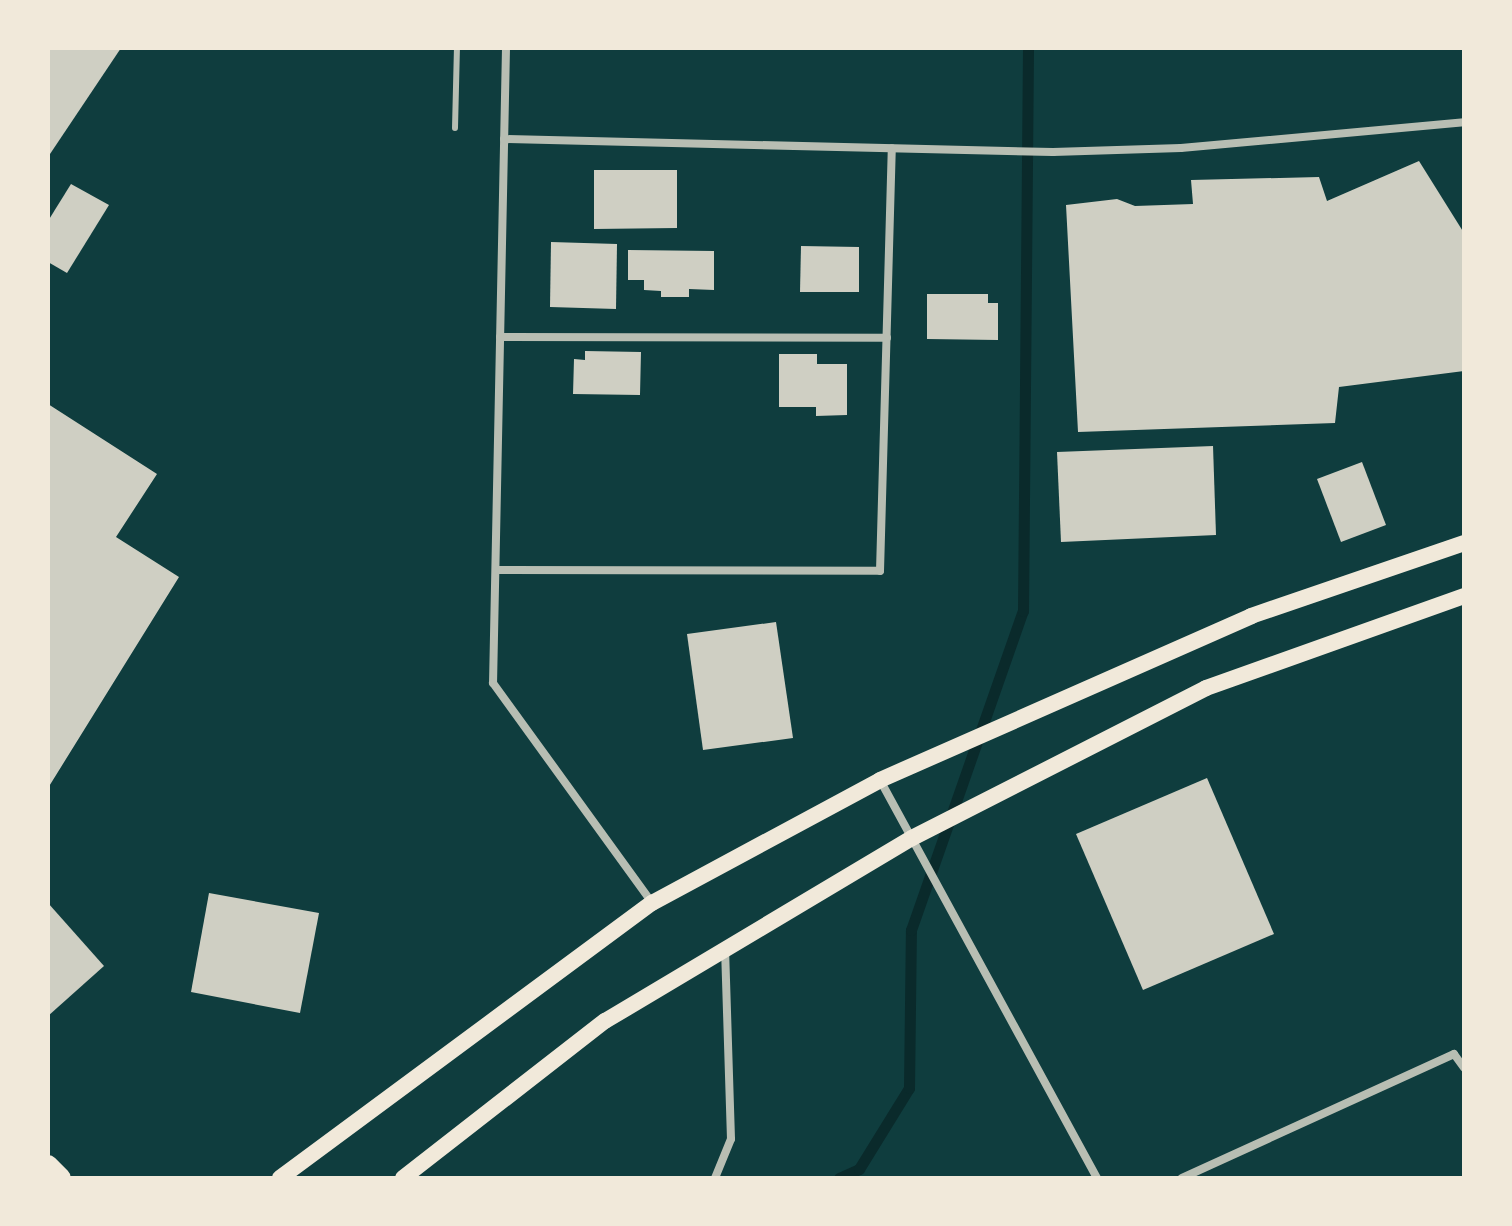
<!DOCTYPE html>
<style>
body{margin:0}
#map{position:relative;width:1512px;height:1226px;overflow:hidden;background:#0f3d3e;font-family:Quicksand,sans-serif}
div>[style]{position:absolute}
.stream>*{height:11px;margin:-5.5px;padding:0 5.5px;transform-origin:5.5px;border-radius:5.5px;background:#0a2a2b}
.building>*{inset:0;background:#cfcfc3}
.service>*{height:6px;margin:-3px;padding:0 3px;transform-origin:3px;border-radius:3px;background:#b8beb3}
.minor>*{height:8px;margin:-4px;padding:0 4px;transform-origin:4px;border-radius:4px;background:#b8beb3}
.secondary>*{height:16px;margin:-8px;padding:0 8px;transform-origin:8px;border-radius:8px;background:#f1e9da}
.primary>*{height:20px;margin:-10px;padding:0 10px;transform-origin:10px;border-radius:10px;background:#f1e9da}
span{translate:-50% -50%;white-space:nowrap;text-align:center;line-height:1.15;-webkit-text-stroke:8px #f1e9da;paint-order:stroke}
.frame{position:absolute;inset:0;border:50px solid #f1e9da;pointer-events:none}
</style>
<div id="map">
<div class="stream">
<div style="left:839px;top:1178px;width:22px;rotate:-24deg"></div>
<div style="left:859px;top:1169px;width:95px;rotate:-58.3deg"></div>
<div style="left:909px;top:1088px;width:158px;rotate:-89.3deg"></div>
<div style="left:911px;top:930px;width:338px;rotate:-70.7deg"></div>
<div style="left:1023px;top:611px;width:563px;rotate:-89.49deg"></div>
</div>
<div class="building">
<div style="clip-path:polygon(48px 48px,121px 48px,48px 157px)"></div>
<div style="clip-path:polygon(1419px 161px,1464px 233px,1464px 371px,1339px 387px,1335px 423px,1078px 432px,1066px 205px,1117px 199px,1135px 206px,1193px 204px,1191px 180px,1319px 177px,1327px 201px)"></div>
<div style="clip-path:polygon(594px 170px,677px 170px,677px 228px,594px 229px)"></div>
<div style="clip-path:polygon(71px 184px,109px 205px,67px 273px,48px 262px,48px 221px)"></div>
<div style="clip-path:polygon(551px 242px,617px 244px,616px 309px,550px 307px)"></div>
<div style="clip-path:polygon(801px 246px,859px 247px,859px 292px,800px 292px)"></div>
<div style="clip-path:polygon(628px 250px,714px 251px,714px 290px,689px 289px,689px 297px,661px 297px,661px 291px,644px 290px,644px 280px,628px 280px)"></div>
<div style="clip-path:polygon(927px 294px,988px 294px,988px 303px,998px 303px,998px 340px,927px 339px)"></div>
<div style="clip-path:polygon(585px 351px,641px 352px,640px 395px,573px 394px,574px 359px,585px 360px)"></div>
<div style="clip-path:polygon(779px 354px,817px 354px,817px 364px,847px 364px,847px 415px,816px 416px,816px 407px,779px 407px)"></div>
<div style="clip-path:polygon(48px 404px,157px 474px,116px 537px,179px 577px,48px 788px)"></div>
<div style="clip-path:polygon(1213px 446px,1216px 535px,1061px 542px,1057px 452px)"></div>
<div style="clip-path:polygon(1362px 462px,1386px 525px,1341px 542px,1317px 479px)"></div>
<div style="clip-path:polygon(776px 622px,793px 738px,703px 750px,687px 634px)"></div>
<div style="clip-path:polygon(1207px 778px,1274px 934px,1143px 990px,1076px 834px)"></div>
<div style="clip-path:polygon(209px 893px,319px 913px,300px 1013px,191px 992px)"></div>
<div style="clip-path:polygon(48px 903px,104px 966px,48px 1016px)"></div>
</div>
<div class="service">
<div style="left:455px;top:128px;width:80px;rotate:-88.6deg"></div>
</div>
<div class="minor">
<div style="left:506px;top:48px;width:635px;rotate:91.17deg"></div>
<div style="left:493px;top:683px;width:271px;rotate:54.1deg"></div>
<div style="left:504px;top:139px;width:549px;rotate:1.36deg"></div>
<div style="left:1053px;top:152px;width:128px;rotate:-1.8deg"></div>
<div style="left:1181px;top:148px;width:284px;rotate:-5.2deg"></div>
<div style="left:500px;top:337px;width:387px;rotate:0.1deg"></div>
<div style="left:496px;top:570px;width:384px;rotate:0.1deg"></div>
<div style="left:880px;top:571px;width:423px;rotate:-88.4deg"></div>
<div style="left:880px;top:780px;width:453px;rotate:61.4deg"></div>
<div style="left:715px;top:1178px;width:42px;rotate:-67.7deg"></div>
<div style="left:731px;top:1139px;width:188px;rotate:-91.8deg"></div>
<div style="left:1182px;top:1178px;width:299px;rotate:-24.5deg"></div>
<div style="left:1454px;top:1054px;width:17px;rotate:54deg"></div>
</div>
<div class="secondary">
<div style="left:280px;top:1178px;width:463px;rotate:-36.5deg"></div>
<div style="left:652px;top:903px;width:259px;rotate:-28.3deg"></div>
<div style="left:880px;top:780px;width:406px;rotate:-23.8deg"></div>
<div style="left:1251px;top:616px;width:225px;rotate:-18.9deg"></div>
<div style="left:403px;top:1178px;width:256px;rotate:-37.9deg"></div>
<div style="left:605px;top:1021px;width:357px;rotate:-30.8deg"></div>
<div style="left:912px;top:838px;width:330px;rotate:-27deg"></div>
<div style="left:1206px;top:688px;width:274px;rotate:-19.6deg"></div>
</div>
<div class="primary">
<div style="left:48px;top:1165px;width:18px;rotate:45deg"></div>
</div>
<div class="frame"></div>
</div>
